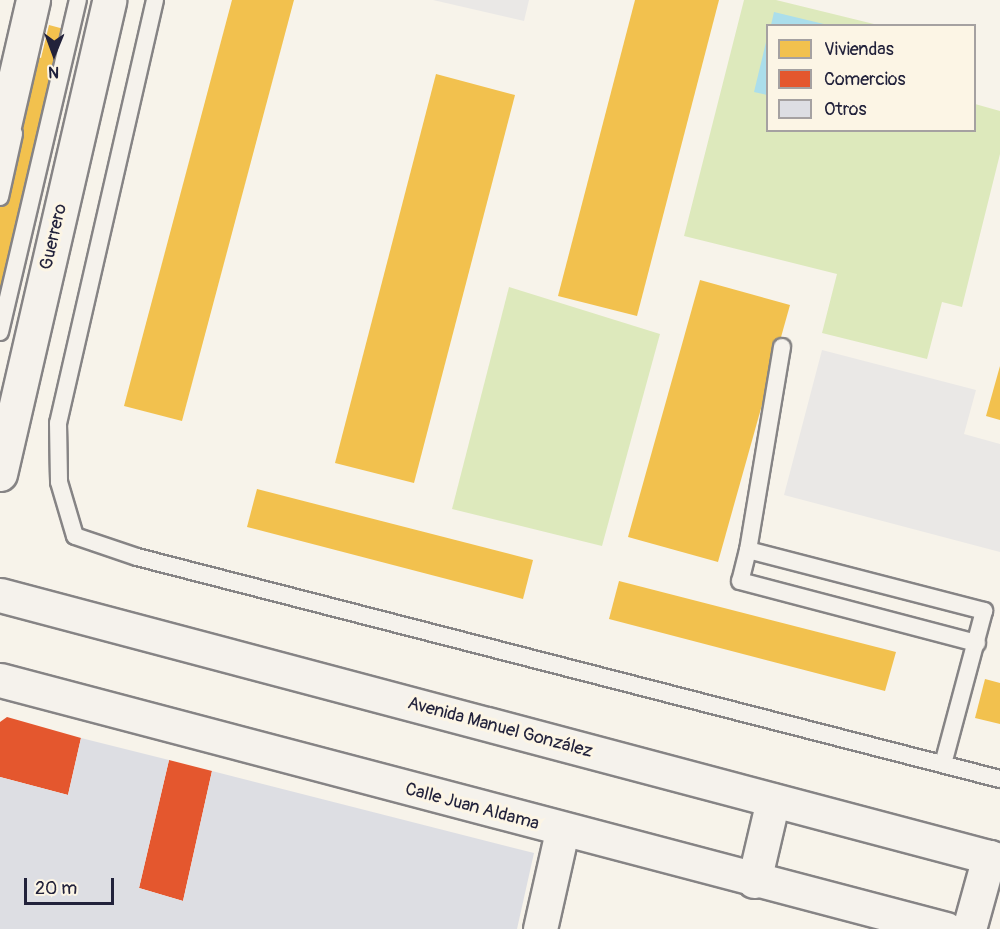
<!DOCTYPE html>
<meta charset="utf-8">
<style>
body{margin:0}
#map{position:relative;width:1000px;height:929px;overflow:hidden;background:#f7f3ea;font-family:Pangolin,sans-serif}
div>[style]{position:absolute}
.built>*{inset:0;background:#eae8e6}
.green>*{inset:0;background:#dde9bc}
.water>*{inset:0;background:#abdeeb}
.homes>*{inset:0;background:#f2c14e}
.shops>*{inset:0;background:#e4572e}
.building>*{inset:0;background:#dddee3}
.roads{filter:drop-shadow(2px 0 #868485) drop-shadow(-2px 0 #868485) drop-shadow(0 2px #868485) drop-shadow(0 -2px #868485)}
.service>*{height:16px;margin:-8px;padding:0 8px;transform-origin:8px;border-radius:8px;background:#f5f2ec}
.minor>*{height:33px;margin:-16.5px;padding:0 16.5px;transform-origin:16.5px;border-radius:16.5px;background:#f5f2ec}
.tertiary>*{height:33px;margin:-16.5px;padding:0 16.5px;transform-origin:16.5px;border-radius:16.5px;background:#f5f2ec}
.secondary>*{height:33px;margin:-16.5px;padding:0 16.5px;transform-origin:16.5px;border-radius:16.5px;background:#f5f2ec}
.primary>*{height:33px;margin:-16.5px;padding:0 16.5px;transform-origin:16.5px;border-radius:16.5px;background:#f5f2ec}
span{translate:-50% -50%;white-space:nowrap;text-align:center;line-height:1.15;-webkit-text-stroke:6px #fcf5e5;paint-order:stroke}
.street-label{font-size:18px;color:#22223b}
.legend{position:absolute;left:766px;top:24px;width:210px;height:108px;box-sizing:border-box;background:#fcf5e5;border:2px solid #a5a1a1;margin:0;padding:8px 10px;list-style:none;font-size:18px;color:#22223b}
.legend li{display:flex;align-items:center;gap:12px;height:30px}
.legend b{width:30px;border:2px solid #a5a1a1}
.north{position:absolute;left:24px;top:24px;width:60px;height:60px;-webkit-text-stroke:4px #fcf5e5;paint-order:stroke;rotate:181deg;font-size:16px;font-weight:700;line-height:24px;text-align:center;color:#22223b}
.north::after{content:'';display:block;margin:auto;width:21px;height:27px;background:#22223b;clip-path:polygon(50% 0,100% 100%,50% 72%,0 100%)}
.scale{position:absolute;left:24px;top:878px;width:90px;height:27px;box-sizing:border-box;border:3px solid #22223b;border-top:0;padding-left:8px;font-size:18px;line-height:21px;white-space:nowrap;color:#22223b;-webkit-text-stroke:4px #fcf5e5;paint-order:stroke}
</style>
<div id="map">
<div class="built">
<div style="clip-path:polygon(433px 0,529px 0,524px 21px)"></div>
<div style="clip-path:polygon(822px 350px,976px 390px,964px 434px,1000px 444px,1000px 552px,784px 495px)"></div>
</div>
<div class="green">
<div style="clip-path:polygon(744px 0,776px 0,878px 25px,768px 26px,768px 130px,974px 130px,975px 104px,1000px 111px,1000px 154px,962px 307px,942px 302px,927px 359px,822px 333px,837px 274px,684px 236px)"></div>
<div style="clip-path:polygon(509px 287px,660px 334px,602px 546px,452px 509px)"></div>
</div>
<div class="water">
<div style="clip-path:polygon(774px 12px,828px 25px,771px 25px)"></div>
<div style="clip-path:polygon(767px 38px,767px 95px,754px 92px)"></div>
</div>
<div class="homes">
<div style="clip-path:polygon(232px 0,294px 0,182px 421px,124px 406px)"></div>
<div style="clip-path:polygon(635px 0,719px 0,637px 316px,558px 296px)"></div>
<div style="clip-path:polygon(49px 25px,64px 29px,0 337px,0 193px,32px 56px,41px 58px)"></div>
<div style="clip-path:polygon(436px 74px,515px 95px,414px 483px,335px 463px)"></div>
<div style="clip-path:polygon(700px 280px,790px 305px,718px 562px,628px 537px)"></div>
<div style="clip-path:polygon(1000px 366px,1000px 420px,986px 416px)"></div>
<div style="clip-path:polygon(257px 489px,533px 560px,523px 599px,247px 527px)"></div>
<div style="clip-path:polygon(619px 581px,896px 652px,885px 691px,609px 619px)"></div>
<div style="clip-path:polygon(985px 679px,1000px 683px,1000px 724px,975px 718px)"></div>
</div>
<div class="shops">
<div style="clip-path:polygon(7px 717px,81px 738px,68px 795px,0 777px,0 722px)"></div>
<div style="clip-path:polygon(169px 760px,212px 771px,183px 901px,139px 888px)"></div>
</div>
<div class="building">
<div style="clip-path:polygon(81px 738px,169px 760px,139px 888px,183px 901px,212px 771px,534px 853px,517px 929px,0 929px,0 777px,68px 795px)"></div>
</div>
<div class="roads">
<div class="service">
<div style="left:155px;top:0;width:434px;rotate:102.9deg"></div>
<div style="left:58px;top:423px;width:59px;rotate:89deg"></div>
<div style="left:59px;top:482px;width:56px;rotate:73.5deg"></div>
<div style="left:75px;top:536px;width:65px;rotate:18.7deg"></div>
<div style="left:137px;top:557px;width:891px;rotate:14.43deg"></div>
<div style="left:0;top:197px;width:65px;rotate:-77.5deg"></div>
<div style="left:0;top:332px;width:341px;rotate:-76.8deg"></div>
<div style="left:782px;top:347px;width:206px;rotate:99.5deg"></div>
<div style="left:748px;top:550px;width:244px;rotate:14.5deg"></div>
<div style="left:984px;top:611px;width:158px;rotate:105deg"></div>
<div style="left:748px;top:550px;width:32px;rotate:104deg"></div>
<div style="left:740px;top:581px;width:245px;rotate:14.7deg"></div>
</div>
<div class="minor">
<div style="left:540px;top:929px;width:100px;rotate:-77.3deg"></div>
</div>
<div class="tertiary">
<div style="left:0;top:680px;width:978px;rotate:14.75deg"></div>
<div style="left:754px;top:881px;width:83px;rotate:-76.8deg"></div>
<div style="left:969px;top:929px;width:75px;rotate:-74.5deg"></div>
</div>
<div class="secondary">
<div style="left:0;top:143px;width:147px;rotate:-77deg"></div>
<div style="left:0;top:595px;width:1035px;rotate:14.84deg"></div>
</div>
<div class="primary">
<div style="left:0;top:474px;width:486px;rotate:-77deg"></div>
</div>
</div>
<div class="street-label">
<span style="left:54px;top:237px;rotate:-77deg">Guerrero</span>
<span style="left:500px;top:728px;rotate:15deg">Avenida Manuel González</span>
<span style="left:472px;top:807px;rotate:15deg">Calle Juan Aldama</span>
</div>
<ul class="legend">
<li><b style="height:16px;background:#f2c14e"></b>Viviendas</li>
<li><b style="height:16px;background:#e4572e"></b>Comercios</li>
<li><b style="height:16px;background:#dddee3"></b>Otros</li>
</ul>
<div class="north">N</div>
<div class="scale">20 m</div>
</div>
